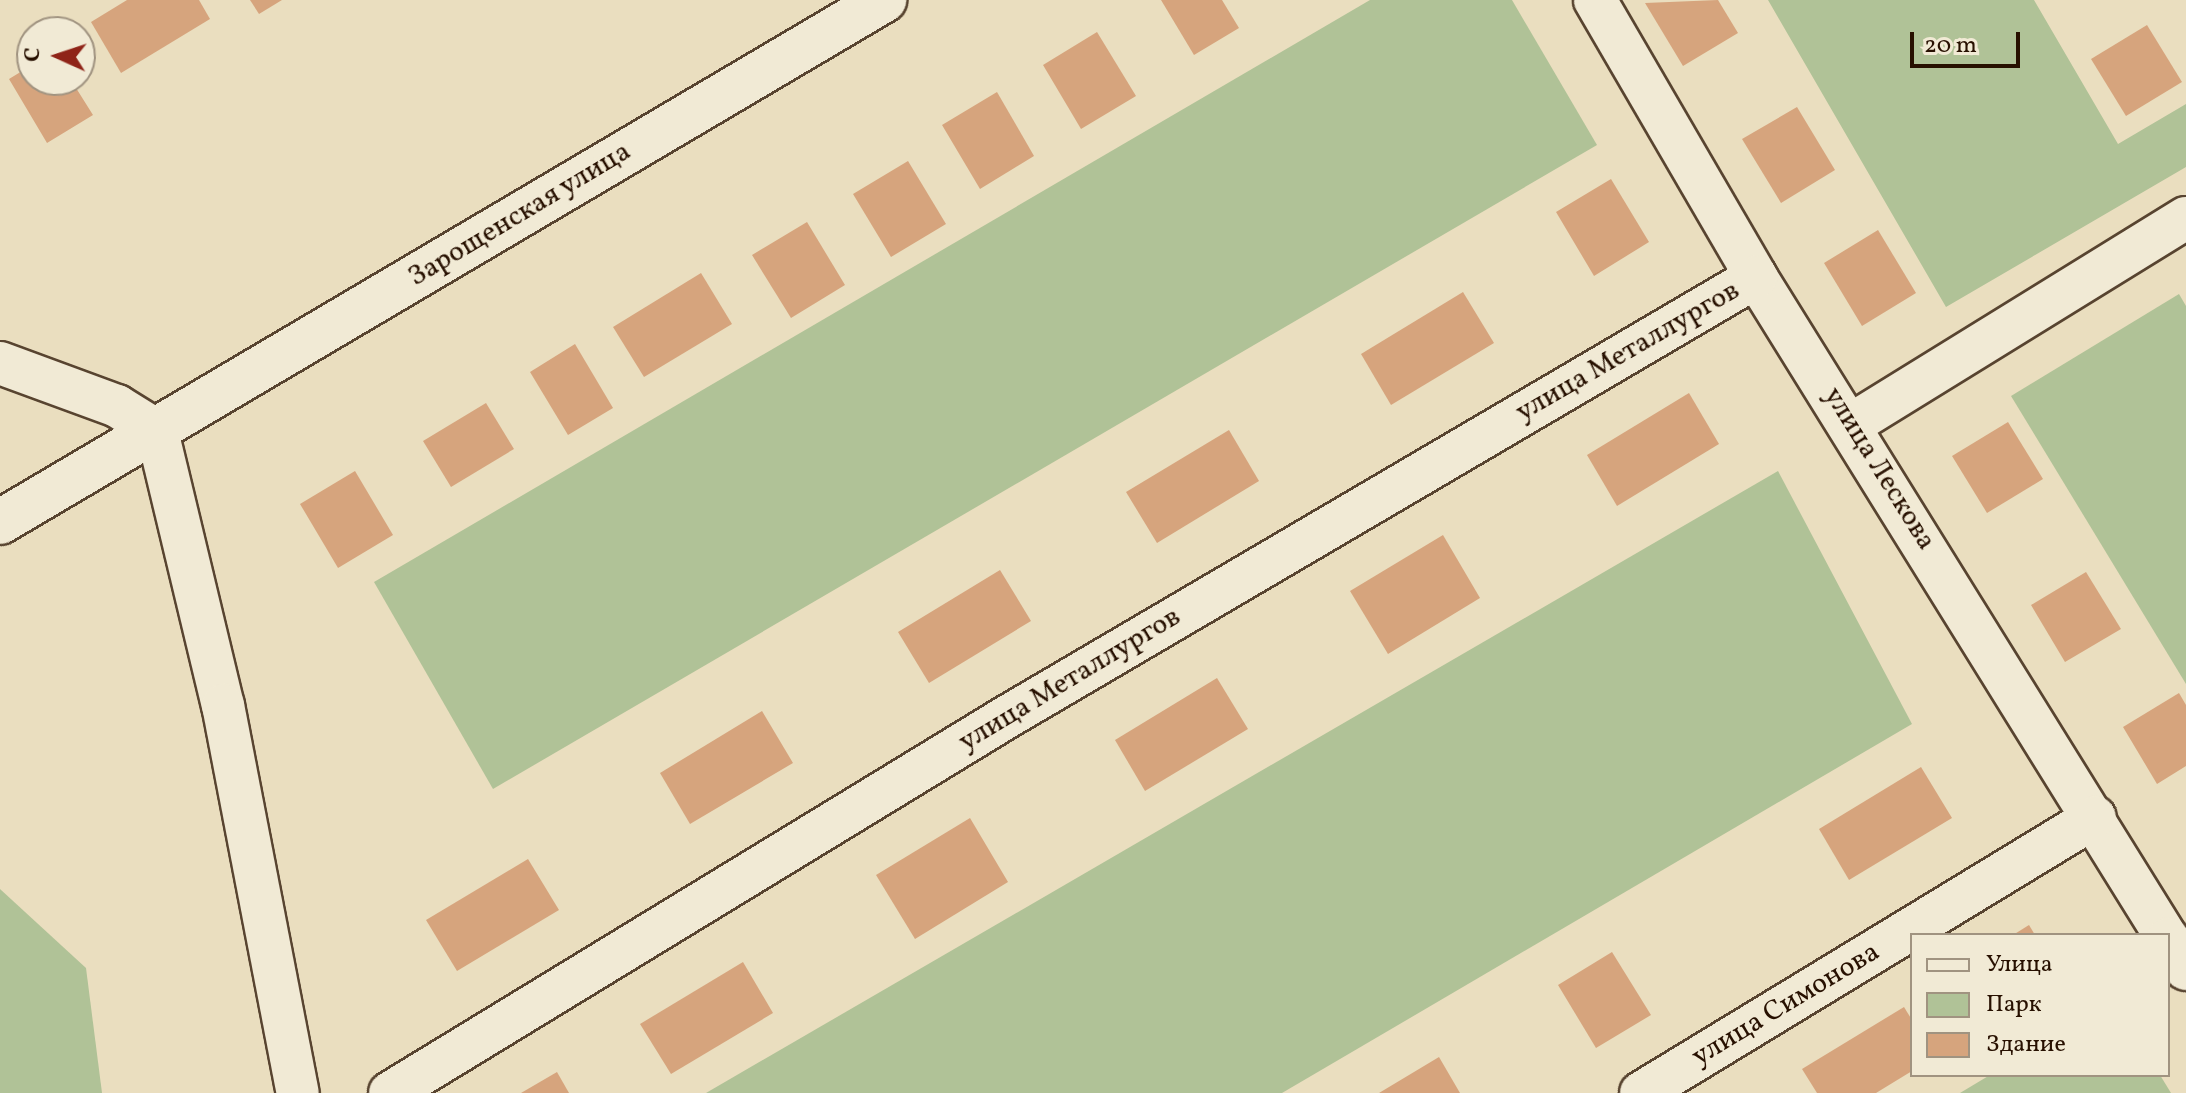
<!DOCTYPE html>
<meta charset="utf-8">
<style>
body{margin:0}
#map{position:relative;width:2186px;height:1093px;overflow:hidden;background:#eadebf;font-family:Vollkorn,serif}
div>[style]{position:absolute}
.green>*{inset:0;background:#b0c297}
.building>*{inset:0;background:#d6a47d}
.roads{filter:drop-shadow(2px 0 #584430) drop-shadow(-2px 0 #584430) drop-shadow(0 2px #584430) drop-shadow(0 -2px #584430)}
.minor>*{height:42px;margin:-21px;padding:0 21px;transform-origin:21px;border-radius:21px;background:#f1ead5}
.tertiary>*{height:44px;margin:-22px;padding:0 22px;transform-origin:22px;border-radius:22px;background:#f1ead5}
span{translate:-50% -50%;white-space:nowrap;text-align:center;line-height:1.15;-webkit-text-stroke:6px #f1ead5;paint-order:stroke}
.street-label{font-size:28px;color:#271000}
.legend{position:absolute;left:1910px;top:933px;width:260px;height:144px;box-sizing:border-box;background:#f1ead5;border:2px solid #a09380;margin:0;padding:10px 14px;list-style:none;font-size:24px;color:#271000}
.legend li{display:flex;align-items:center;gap:16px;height:40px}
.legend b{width:40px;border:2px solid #a09380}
.north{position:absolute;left:16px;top:16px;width:80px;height:80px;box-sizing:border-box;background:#f1ead5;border:2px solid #a09380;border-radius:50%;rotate:273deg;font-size:22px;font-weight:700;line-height:32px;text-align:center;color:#271000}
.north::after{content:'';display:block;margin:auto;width:28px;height:36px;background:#8f2418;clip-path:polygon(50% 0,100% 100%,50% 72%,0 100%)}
.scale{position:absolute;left:1910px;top:32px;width:110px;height:36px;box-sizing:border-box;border:4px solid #271000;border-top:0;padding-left:10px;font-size:24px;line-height:28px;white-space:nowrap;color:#271000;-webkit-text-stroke:6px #f1ead5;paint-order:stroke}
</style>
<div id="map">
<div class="green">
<div style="clip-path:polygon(1370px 0,1512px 0,1597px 145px,493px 789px,374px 582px)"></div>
<div style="clip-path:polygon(1768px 0,2034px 0,2118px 144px,2186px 104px,2186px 167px,1946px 307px)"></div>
<div style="clip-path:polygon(2179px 294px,2186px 306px,2186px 684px,2011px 396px)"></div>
<div style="clip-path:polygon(1778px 471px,1912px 724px,1282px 1093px,706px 1093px)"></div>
<div style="clip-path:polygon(0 889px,86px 968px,102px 1093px,0 1093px)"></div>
<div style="clip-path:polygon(1990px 1075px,2160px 1075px,2171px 1093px,1960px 1093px)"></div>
</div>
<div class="building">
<div style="clip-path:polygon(127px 0,199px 0,210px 19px,121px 73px,91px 22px)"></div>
<div style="clip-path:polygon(250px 0,282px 0,259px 14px)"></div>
<div style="clip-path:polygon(1161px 0,1222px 0,1239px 28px,1194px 55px)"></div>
<div style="clip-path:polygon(1718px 0,1738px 33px,1683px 66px,1645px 3px)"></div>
<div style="clip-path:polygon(2147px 25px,2182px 82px,2126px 116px,2091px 59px)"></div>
<div style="clip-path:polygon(1097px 32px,1136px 96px,1081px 129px,1043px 65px)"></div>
<div style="clip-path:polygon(32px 65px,32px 80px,71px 80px,93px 115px,47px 143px,9px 79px)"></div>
<div style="clip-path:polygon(997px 92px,1034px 156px,980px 189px,942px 125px)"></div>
<div style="clip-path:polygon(1797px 107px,1835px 170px,1781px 203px,1742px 139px)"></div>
<div style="clip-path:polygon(908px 161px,946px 224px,891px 257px,853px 194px)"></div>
<div style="clip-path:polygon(1611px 179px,1649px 242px,1594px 276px,1556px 212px)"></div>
<div style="clip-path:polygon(807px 222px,845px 285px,791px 318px,752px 255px)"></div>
<div style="clip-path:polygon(1878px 230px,1916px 293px,1862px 326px,1824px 263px)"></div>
<div style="clip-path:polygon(701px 273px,732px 324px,644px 377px,613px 327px)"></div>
<div style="clip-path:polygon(1463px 292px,1494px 343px,1391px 405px,1361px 354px)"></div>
<div style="clip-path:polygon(575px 344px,613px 408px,568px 435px,530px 372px)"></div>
<div style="clip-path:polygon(1689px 393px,1719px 444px,1617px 506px,1587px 455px)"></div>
<div style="clip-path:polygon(486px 403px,514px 449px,451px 487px,423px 441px)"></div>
<div style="clip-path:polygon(2008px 422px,2043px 479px,1987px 513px,1952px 456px)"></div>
<div style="clip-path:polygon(1229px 430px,1259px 481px,1157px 543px,1126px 492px)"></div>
<div style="clip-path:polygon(355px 471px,393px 535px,338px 568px,300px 504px)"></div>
<div style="clip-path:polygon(1443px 535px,1480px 598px,1388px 654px,1350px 591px)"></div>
<div style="clip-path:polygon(1000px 570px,1031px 621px,929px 683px,898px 632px)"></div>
<div style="clip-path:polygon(2086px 572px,2121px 629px,2065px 662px,2031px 605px)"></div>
<div style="clip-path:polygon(1217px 678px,1248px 729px,1145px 791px,1115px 740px)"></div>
<div style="clip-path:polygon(2179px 693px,2186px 705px,2186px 766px,2157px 784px,2123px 727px)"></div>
<div style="clip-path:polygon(762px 711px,793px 763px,690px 824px,660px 773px)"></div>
<div style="clip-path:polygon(1921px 767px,1952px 818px,1849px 880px,1819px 829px)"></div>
<div style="clip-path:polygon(970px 818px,1008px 882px,915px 939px,876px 875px)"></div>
<div style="clip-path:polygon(528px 859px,559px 910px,457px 971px,426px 920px)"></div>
<div style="clip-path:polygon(2029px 925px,2035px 935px,2013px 935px)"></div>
<div style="clip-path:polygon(1612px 952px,1651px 1015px,1596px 1048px,1558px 985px)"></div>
<div style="clip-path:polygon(743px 962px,773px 1013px,671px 1074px,640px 1024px)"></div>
<div style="clip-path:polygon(1904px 1007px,1912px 1020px,1912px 1071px,1876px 1093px,1817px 1093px,1802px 1069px)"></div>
<div style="clip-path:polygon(1439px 1057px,1460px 1093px,1379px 1093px)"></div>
<div style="clip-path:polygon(557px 1072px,569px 1093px,521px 1093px)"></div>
</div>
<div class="roads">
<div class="minor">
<div style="left:1595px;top:0;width:320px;rotate:59.8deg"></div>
<div style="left:1756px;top:277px;width:775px;rotate:58.14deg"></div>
<div style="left:0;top:363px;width:125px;rotate:20.2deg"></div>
<div style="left:117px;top:406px;width:47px;rotate:32deg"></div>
<div style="left:157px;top:431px;width:282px;rotate:76.5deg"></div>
<div style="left:223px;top:705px;width:395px;rotate:79.1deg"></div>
<div style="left:1852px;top:424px;width:392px;rotate:-31.7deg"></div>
<div style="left:2168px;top:939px;width:35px;rotate:59deg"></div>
<div style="left:390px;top:1093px;width:720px;rotate:-31.37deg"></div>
<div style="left:1005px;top:718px;width:871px;rotate:-30.42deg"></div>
<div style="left:1641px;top:1093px;width:531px;rotate:-31.3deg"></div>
</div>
<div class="tertiary">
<div style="left:0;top:522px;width:1027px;rotate:-30.56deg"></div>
</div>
</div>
<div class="street-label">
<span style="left:520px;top:215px;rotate:-31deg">Зарощенская улица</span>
<span style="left:1628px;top:352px;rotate:-30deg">улица Металлургов</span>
<span style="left:1879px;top:469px;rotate:58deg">улица Лескова</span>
<span style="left:1070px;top:680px;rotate:-31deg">улица Металлургов</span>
<span style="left:1786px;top:1005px;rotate:-31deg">улица Симонова</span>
</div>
<ul class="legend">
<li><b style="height:10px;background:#f1ead5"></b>Улица</li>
<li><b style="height:22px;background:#b0c297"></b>Парк</li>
<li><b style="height:22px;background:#d6a47d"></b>Здание</li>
</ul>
<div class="north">С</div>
<div class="scale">20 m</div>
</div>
